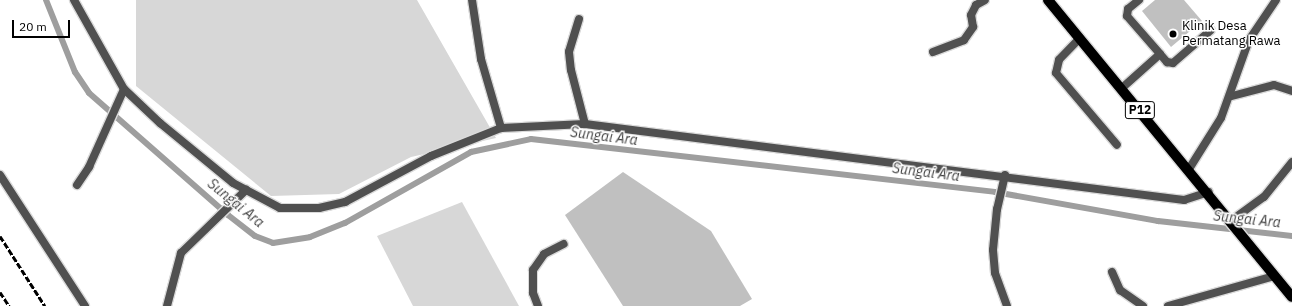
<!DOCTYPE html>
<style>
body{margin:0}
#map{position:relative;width:1292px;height:306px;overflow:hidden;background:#fff;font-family:"IBM Plex Sans",sans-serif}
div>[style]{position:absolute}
.green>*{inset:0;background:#d7d7d7}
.stream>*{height:6px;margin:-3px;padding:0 3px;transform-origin:3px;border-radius:3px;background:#9e9e9e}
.building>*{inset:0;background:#c0c0c0}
.roads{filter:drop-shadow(1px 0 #dbdbdb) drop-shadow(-1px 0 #dbdbdb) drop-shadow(0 1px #dbdbdb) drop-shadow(0 -1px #dbdbdb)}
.service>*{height:8px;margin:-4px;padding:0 4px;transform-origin:4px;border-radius:4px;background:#505050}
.minor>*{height:8px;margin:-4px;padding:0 4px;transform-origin:4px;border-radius:4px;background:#505050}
.primary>*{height:10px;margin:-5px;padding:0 5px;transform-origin:5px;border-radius:5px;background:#000}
.rail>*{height:3px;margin-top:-1.5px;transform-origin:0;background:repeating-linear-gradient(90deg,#000 0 6px,transparent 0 8px)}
.dots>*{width:11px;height:11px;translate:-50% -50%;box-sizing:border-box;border:2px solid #fff;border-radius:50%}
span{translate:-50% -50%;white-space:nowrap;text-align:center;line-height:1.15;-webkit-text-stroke:3px #fff;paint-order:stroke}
.shield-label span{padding:1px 3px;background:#fff;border:1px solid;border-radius:3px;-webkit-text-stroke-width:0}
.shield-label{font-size:12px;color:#000;font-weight:700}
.poi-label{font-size:13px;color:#000}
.left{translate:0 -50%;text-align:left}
.water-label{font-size:14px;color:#3f3f3f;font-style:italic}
.scale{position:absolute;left:12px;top:20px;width:58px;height:18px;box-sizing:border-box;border:2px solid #000;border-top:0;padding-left:5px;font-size:12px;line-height:14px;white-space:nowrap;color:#000;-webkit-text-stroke:3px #fff;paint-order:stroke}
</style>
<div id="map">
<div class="green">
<div style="clip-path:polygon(136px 0,417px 0,496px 138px,411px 157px,339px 194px,271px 196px,136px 86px)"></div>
<div style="clip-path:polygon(462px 202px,519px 306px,413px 306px,377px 236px)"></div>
</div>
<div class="stream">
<div style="left:46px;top:0;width:78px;rotate:68.1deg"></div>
<div style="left:75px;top:72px;width:25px;rotate:56deg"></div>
<div style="left:89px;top:93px;width:185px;rotate:41.3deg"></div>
<div style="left:228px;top:215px;width:34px;rotate:38deg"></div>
<div style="left:255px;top:236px;width:19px;rotate:21deg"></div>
<div style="left:273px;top:243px;width:37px;rotate:-9deg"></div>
<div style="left:310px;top:237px;width:38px;rotate:-22deg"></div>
<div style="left:345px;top:223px;width:145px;rotate:-29.4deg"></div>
<div style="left:471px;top:152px;width:61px;rotate:-12.2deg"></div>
<div style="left:531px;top:139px;width:467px;rotate:6.5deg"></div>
<div style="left:995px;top:192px;width:166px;rotate:10.1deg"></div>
<div style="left:1158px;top:221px;width:135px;rotate:6.4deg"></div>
</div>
<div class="building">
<div style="clip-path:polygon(1155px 0,1184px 0,1202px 21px,1171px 47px,1142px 11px)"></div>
<div style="clip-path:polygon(623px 172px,711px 231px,752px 299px,740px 306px,623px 306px,565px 215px)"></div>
</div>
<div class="roads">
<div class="service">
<div style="left:1139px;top:0;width:14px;rotate:141deg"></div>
<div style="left:1128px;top:9px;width:7px;rotate:98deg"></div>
<div style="left:1127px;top:16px;width:50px;rotate:49deg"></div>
<div style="left:1080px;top:38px;width:30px;rotate:134deg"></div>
<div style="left:1059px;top:60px;width:13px;rotate:103deg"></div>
<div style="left:1056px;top:73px;width:94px;rotate:49.7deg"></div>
<div style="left:1122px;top:88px;width:51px;rotate:-41.8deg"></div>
<div style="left:1160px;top:54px;width:11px;rotate:49deg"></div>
<div style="left:1167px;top:62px;width:6px;rotate:9deg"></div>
<div style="left:1173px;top:63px;width:50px;rotate:-41deg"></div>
<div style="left:1005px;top:175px;width:35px;rotate:103deg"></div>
<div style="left:997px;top:209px;width:41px;rotate:95.6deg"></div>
<div style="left:993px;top:250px;width:23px;rotate:85deg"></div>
<div style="left:995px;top:273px;width:35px;rotate:70deg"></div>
<div style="left:1112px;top:272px;width:20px;rotate:66deg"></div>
<div style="left:1120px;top:290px;width:28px;rotate:35deg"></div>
<div style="left:538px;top:306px;width:14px;rotate:-111deg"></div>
<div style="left:533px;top:293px;width:23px;rotate:-90deg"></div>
<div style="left:533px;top:270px;width:19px;rotate:-55deg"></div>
<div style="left:544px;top:254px;width:22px;rotate:-27deg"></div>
<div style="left:1168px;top:306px;width:111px;rotate:-15.7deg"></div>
</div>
<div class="minor">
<div style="left:74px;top:0;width:102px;rotate:60.7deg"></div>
<div style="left:124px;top:89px;width:50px;rotate:43.4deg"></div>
<div style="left:160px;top:123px;width:94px;rotate:39.4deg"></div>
<div style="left:233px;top:183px;width:53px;rotate:28deg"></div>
<div style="left:280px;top:208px;width:39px"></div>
<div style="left:319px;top:208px;width:27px;rotate:-13deg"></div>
<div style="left:345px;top:202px;width:98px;rotate:-28.1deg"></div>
<div style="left:431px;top:156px;width:75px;rotate:-21.8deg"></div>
<div style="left:501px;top:128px;width:84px;rotate:-2.7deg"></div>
<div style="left:585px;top:124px;width:604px;rotate:7.23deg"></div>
<div style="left:1184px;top:200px;width:26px;rotate:-18deg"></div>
<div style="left:472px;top:0;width:60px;rotate:81.3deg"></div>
<div style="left:481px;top:59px;width:72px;rotate:73.8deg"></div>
<div style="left:579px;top:19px;width:34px;rotate:107deg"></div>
<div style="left:569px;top:52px;width:18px;rotate:84deg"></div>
<div style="left:571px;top:70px;width:56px;rotate:75.5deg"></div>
<div style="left:933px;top:52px;width:33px;rotate:-21deg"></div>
<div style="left:964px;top:40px;width:16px;rotate:-55deg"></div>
<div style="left:973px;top:27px;width:12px;rotate:-99deg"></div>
<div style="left:971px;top:15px;width:11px;rotate:-63deg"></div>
<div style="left:976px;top:5px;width:10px;rotate:-29deg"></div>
<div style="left:1232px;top:96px;width:43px;rotate:-14.7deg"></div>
<div style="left:1274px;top:85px;width:19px;rotate:18deg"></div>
<div style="left:1189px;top:169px;width:60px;rotate:-57.9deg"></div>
<div style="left:1221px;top:118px;width:83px;rotate:-70.3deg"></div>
<div style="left:1249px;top:40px;width:48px;rotate:-56deg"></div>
<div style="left:0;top:175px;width:156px;rotate:57deg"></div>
<div style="left:77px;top:185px;width:22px;rotate:-56deg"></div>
<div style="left:89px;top:167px;width:85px;rotate:-65.8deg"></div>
<div style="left:1232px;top:220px;width:39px;rotate:-36deg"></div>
<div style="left:1264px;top:197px;width:45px;rotate:-51.3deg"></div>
<div style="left:167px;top:306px;width:55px;rotate:-75.2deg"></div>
<div style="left:181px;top:253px;width:91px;rotate:-44.1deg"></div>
</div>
<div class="primary">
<div style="left:1048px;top:0;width:384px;rotate:50.6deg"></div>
</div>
</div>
<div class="rail">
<div style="left:0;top:236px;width:83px;rotate:57.3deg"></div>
<div style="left:0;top:292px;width:17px;rotate:57deg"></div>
</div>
<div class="dots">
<div style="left:1173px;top:34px;background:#000"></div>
</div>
<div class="shield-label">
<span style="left:1140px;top:110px">P12</span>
</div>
<div class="poi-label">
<span class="left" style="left:1182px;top:34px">Klinik Desa<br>Permatang Rawa</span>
</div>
<div class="water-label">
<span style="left:604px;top:136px;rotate:7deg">Sungai Ara</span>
<span style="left:926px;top:172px;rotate:7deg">Sungai Ara</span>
<span style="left:236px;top:203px;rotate:39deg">Sungai Ara</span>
<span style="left:1247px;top:219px;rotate:6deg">Sungai Ara</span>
</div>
<div class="scale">20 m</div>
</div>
